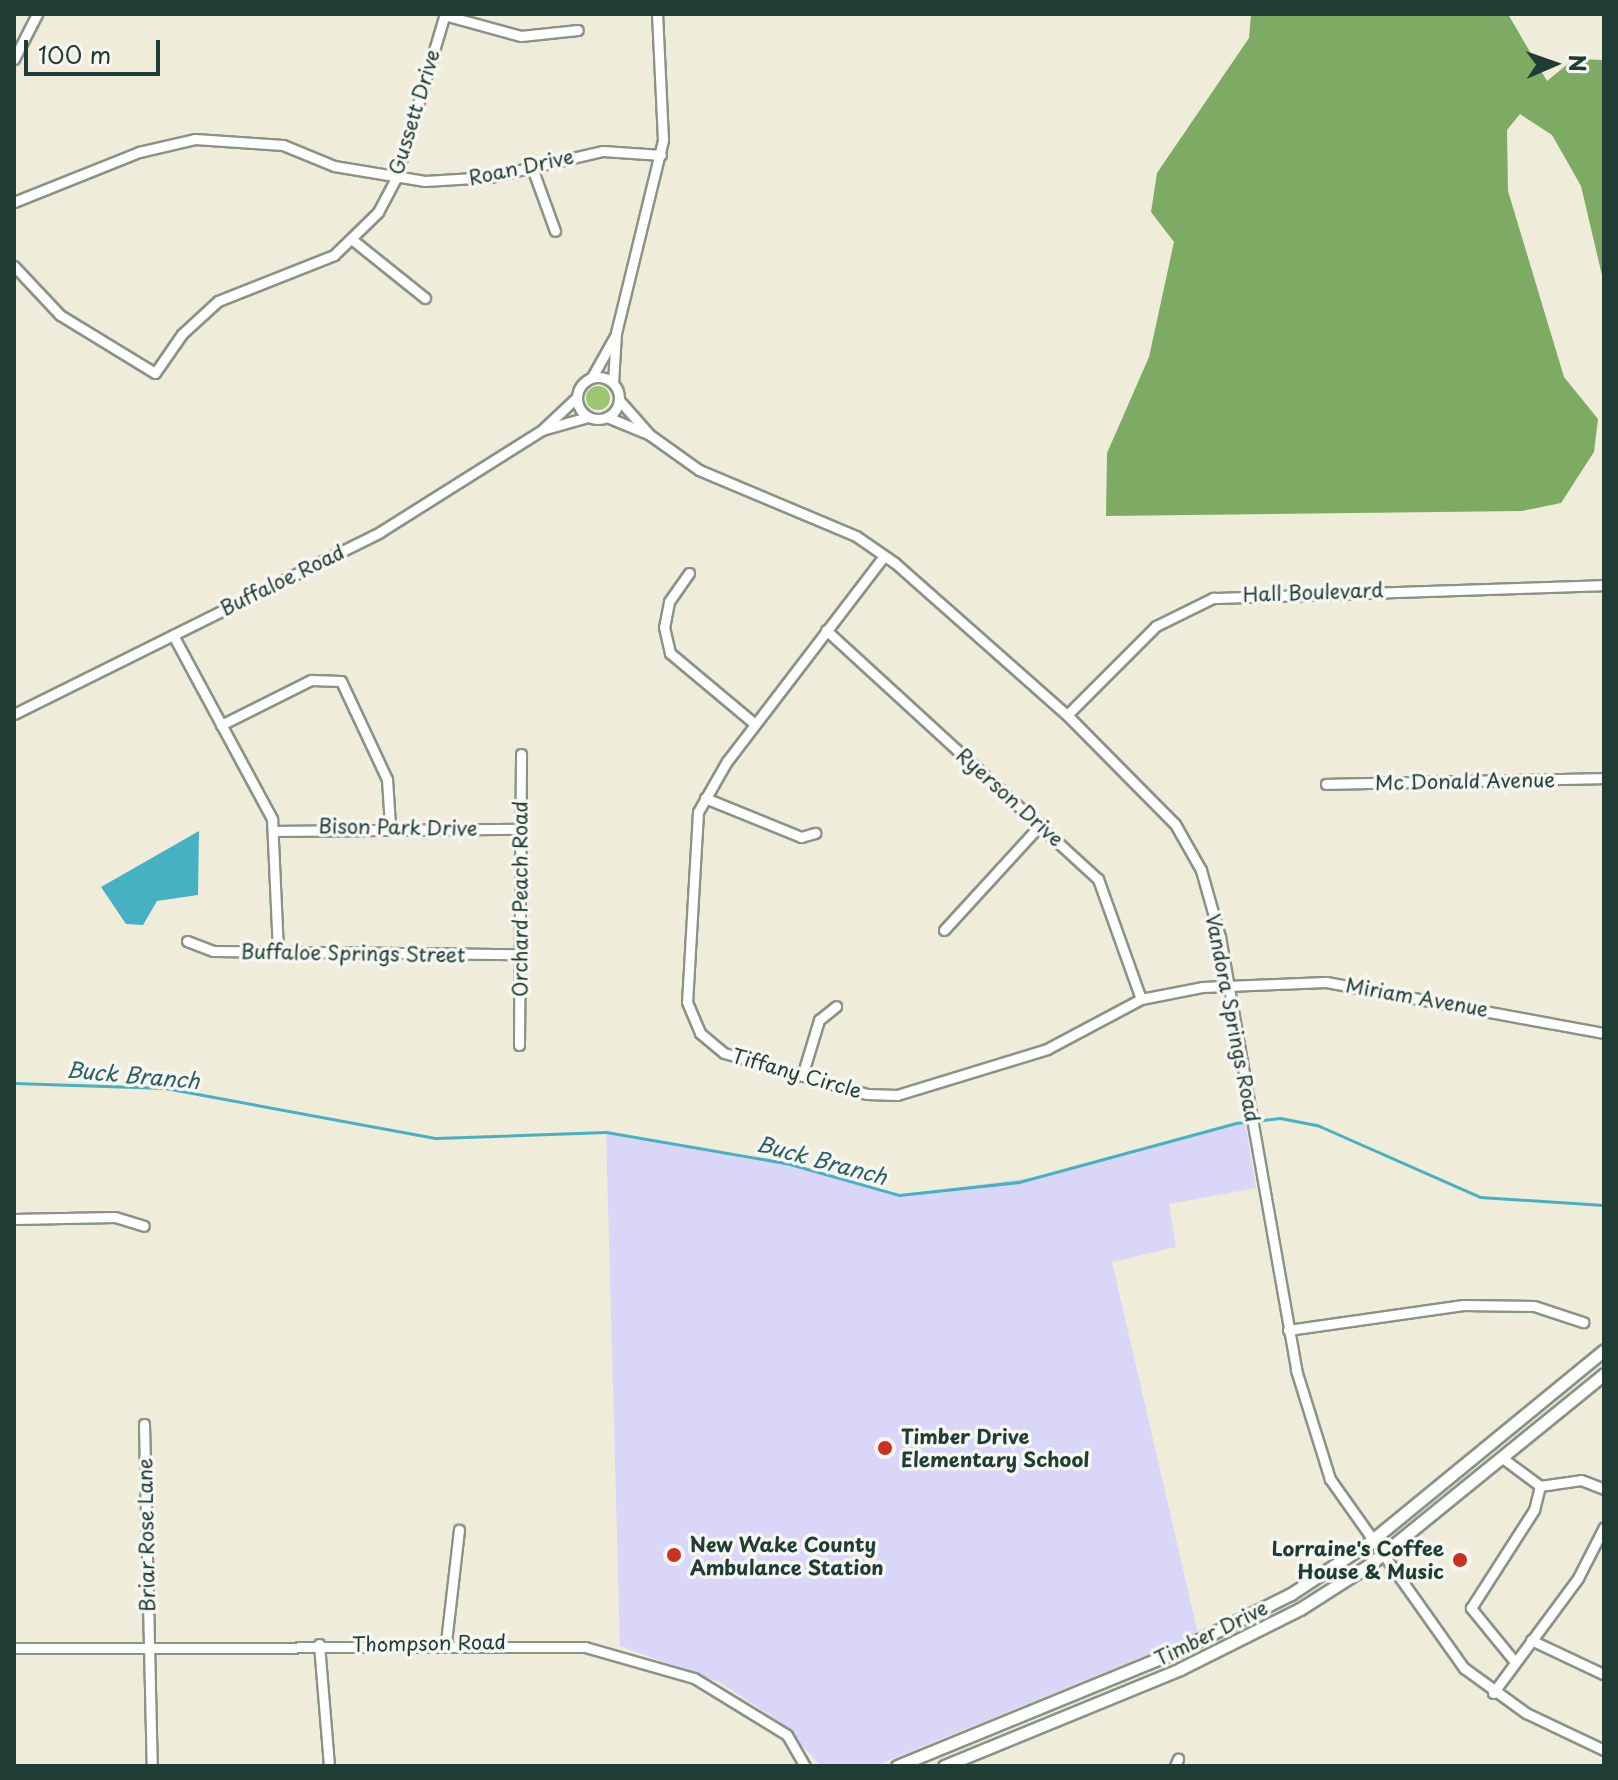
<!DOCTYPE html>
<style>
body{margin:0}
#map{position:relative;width:1618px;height:1780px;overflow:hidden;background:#efecda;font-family:"Playpen Sans",sans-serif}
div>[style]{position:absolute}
.built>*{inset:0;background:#dad6f7}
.green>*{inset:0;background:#9ec672}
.round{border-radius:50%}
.forest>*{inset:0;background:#7eab64}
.water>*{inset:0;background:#45b1c2}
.stream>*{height:3px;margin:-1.5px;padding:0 1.5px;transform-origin:1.5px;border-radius:1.5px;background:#45b1c2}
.roads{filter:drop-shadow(2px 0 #879487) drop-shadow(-2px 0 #879487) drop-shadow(0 2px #879487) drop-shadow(0 -2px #879487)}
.minor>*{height:9px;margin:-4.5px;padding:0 4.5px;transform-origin:4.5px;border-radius:4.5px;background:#fff}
.minor>.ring{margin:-4.5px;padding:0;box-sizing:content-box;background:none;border:9px solid #fff;border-radius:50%}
.major>*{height:11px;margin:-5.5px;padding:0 5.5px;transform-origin:5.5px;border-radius:5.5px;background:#fff}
.dots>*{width:22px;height:22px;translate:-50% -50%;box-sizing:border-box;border:4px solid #f6f6f2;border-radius:50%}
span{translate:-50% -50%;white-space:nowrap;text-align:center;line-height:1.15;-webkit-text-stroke:7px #f6f6f2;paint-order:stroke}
.street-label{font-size:20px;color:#1f3d34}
.poi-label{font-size:20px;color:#1f3d34;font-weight:700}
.left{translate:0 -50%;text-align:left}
.right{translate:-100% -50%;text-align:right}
.water-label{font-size:22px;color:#2a605f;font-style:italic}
.frame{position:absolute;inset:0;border:16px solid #1f3d34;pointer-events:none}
.north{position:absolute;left:1514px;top:24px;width:80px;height:80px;-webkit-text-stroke:6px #f6f6f2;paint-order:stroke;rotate:88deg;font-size:22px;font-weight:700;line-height:32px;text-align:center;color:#1f3d34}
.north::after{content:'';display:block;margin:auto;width:28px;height:36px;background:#1f3d34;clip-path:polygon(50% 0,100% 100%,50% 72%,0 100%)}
.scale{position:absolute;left:24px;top:40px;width:136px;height:36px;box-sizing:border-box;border:4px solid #1f3d34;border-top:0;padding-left:10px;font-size:24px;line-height:28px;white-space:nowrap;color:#1f3d34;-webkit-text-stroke:6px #f6f6f2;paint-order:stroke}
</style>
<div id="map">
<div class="built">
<div style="clip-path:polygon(1245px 1122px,1256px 1188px,1169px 1204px,1176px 1247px,1112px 1262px,1198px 1634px,875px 1766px,821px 1766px,780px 1722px,721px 1683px,620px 1646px,606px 1132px,786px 1163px,899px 1195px,1052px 1175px)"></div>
</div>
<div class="green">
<div class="round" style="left:586px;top:386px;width:24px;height:24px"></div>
</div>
<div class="forest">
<div style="clip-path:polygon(1251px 14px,1508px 14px,1547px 81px,1574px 59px,1604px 60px,1604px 284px,1581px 186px,1552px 135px,1520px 114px,1507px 130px,1508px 191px,1564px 377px,1598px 419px,1594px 452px,1561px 503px,1522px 511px,1106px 516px,1107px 453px,1149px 357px,1174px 242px,1151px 212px,1157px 173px,1249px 38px)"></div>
</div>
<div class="water">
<div style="clip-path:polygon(199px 831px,198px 895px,157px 901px,143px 925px,126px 924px,101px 887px)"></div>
</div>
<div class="stream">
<div style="left:14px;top:1083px;width:151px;rotate:1.9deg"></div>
<div style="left:165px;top:1088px;width:276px;rotate:10.5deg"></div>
<div style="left:436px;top:1138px;width:170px;rotate:-2deg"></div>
<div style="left:606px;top:1132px;width:183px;rotate:9.8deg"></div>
<div style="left:786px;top:1163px;width:117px;rotate:15.8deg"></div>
<div style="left:899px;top:1195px;width:121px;rotate:-6.2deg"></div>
<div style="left:1019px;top:1182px;width:225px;rotate:-15.2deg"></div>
<div style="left:1236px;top:1123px;width:44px;rotate:-6.5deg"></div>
<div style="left:1280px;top:1118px;width:38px;rotate:11deg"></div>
<div style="left:1317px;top:1125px;width:178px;rotate:23.8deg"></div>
<div style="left:1480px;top:1197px;width:124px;rotate:3.7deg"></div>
</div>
<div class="roads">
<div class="minor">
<div style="left:444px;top:15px;width:80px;rotate:15.3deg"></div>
<div style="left:521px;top:36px;width:57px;rotate:-6deg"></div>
<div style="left:14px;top:59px;width:51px;rotate:-62.9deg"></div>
<div style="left:531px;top:165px;width:70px;rotate:70deg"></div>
<div style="left:14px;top:202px;width:135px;rotate:-21.8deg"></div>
<div style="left:139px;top:152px;width:57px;rotate:-13.1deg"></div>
<div style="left:195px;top:139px;width:88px;rotate:3.9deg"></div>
<div style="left:283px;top:145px;width:55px;rotate:22.4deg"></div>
<div style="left:334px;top:166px;width:92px;rotate:9.4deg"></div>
<div style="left:425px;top:181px;width:65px;rotate:-3.5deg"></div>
<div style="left:490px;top:177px;width:116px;rotate:-13deg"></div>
<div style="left:603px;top:151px;width:58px;rotate:3.9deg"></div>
<div style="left:354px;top:241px;width:91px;rotate:38.8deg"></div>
<div style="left:14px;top:266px;width:67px;rotate:46.8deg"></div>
<div style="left:60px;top:315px;width:111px;rotate:31.4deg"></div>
<div style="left:155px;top:373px;width:47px;rotate:-55.3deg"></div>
<div style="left:182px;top:334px;width:49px;rotate:-42.5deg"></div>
<div style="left:218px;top:301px;width:125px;rotate:-21.6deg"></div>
<div style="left:334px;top:255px;width:62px;rotate:-44.3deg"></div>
<div style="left:378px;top:212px;width:38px;rotate:-62deg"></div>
<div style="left:396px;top:178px;width:171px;rotate:-73.4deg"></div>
<div class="ring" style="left:577px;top:377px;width:33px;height:33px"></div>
<div style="left:592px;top:377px;width:47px;rotate:-60.7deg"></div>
<div style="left:613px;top:383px;width:50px;rotate:-86.6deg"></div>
<div style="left:616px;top:333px;width:199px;rotate:-76.3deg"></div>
<div style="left:663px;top:140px;width:126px;rotate:-92.7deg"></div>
<div style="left:619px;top:400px;width:47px;rotate:48.5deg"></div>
<div style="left:650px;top:435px;width:60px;rotate:35.5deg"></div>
<div style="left:699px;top:470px;width:170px;rotate:22.8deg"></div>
<div style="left:856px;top:536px;width:47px;rotate:34.7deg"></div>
<div style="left:895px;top:563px;width:230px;rotate:41.5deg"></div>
<div style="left:1067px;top:715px;width:153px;rotate:45.3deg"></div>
<div style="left:1175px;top:824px;width:53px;rotate:60.5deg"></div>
<div style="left:1201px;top:870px;width:70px;rotate:74.2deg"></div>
<div style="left:1220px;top:937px;width:440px;rotate:80deg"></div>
<div style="left:1296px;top:1370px;width:114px;rotate:72.7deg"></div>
<div style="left:1330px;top:1479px;width:232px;rotate:54.7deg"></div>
<div style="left:1464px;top:1668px;width:77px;rotate:36deg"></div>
<div style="left:1526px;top:1713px;width:86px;rotate:25.4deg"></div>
<div style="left:607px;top:417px;width:44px;rotate:22.5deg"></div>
<div style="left:542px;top:430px;width:48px;rotate:-15.8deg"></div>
<div style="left:884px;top:556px;width:258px;rotate:127.4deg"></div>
<div style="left:727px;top:761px;width:59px;rotate:119.6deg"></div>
<div style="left:698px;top:812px;width:190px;rotate:93.3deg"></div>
<div style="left:687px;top:1002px;width:34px;rotate:67deg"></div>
<div style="left:700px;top:1033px;width:31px;rotate:40deg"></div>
<div style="left:724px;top:1053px;width:149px;rotate:16deg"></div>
<div style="left:867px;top:1094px;width:30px;rotate:2deg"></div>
<div style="left:897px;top:1095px;width:157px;rotate:-17deg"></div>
<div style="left:1047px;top:1049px;width:106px;rotate:-28deg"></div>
<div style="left:1141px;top:999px;width:62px;rotate:-11.1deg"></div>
<div style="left:1202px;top:987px;width:124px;rotate:-2.3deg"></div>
<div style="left:1326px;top:982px;width:283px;rotate:10.4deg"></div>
<div style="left:689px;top:573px;width:35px;rotate:125deg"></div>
<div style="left:669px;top:602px;width:25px;rotate:101deg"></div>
<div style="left:664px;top:627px;width:27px;rotate:77deg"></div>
<div style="left:670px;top:653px;width:111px;rotate:39.9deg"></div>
<div style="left:826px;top:630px;width:369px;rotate:42.5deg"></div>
<div style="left:1098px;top:879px;width:127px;rotate:70.3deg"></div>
<div style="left:173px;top:635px;width:209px;rotate:61.7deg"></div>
<div style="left:272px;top:819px;width:132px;rotate:87.4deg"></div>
<div style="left:14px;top:714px;width:409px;rotate:-26.4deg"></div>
<div style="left:380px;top:532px;width:191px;rotate:-32.2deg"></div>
<div style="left:542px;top:430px;width:47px;rotate:-43.3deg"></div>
<div style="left:1067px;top:715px;width:126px;rotate:-45deg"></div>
<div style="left:1156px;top:626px;width:64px;rotate:-26.2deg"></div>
<div style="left:1213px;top:598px;width:391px;rotate:-1.9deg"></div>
<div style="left:221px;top:725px;width:101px;rotate:-26.6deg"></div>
<div style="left:311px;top:680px;width:30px;rotate:2deg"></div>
<div style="left:341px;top:681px;width:108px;rotate:64.9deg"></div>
<div style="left:387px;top:779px;width:47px;rotate:86.3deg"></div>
<div style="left:1326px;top:784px;width:278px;rotate:-1.2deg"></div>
<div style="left:705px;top:798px;width:104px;rotate:22.1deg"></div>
<div style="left:801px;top:837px;width:15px;rotate:-16deg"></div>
<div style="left:275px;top:831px;width:245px;rotate:-0.5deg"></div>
<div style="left:944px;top:930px;width:144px;rotate:-47.5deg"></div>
<div style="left:187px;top:941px;width:28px;rotate:21deg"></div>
<div style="left:213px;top:951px;width:307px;rotate:0.6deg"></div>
<div style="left:519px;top:1045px;width:291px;rotate:-89.6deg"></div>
<div style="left:802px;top:1076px;width:59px;rotate:-73.1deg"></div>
<div style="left:819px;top:1020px;width:22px;rotate:-39deg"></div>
<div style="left:14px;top:1219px;width:101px;rotate:-1.1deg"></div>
<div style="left:115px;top:1217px;width:30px;rotate:17deg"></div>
<div style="left:1288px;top:1330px;width:177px;rotate:-8.1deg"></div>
<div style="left:1463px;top:1305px;width:71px;rotate:0.8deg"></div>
<div style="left:1534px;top:1306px;width:52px;rotate:18.1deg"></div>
<div style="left:144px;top:1424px;width:342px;rotate:88.7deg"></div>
<div style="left:1501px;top:1457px;width:49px;rotate:36.6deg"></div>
<div style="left:1540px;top:1486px;width:41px;rotate:-8.3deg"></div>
<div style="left:1581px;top:1480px;width:25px;rotate:21deg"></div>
<div style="left:1531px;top:1640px;width:80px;rotate:25.3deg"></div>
<div style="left:446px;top:1642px;width:113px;rotate:-83.4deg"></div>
<div style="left:319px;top:1644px;width:122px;rotate:85.3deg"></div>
<div style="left:14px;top:1648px;width:571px;rotate:-0.1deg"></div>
<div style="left:585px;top:1647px;width:113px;rotate:15.9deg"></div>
<div style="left:694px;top:1678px;width:109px;rotate:31.5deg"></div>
<div style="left:787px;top:1735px;width:36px;rotate:60deg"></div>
<div style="left:1515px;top:1662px;width:70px;rotate:-129.2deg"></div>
<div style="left:1471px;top:1608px;width:117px;rotate:-57.3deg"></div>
<div style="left:1534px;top:1510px;width:25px;rotate:-76deg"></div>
<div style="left:1493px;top:1693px;width:143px;rotate:-53.5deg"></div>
<div style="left:1578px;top:1578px;width:57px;rotate:-63deg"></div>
<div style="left:1175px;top:1766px;width:8px;rotate:-67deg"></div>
</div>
<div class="major">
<div style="left:897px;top:1766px;width:298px;rotate:-22.3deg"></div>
<div style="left:1173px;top:1653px;width:132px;rotate:-26.6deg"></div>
<div style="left:1291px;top:1594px;width:96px;rotate:-33.5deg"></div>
<div style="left:1371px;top:1541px;width:301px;rotate:-39.3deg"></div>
<div style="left:944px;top:1766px;width:255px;rotate:-22.3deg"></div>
<div style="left:1180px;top:1669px;width:134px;rotate:-26.6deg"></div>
<div style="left:1300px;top:1609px;width:82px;rotate:-32.5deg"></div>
<div style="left:1369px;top:1565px;width:303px;rotate:-39.1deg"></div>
</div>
</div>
<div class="dots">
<div style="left:885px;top:1448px;background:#c8321e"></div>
<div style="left:674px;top:1555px;background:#c8321e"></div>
<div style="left:1460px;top:1560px;background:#c8321e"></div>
</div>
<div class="street-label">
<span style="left:414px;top:112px;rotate:-73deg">Gussett Drive</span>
<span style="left:521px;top:167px;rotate:-12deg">Roan Drive</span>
<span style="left:282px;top:580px;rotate:-26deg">Buffaloe Road</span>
<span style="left:1313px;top:592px;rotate:-2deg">Hall Boulevard</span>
<span style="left:1465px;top:781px;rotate:-1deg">Mc Donald Avenue</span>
<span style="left:1010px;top:797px;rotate:42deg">Ryerson Drive</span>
<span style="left:398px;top:827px;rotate:1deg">Bison Park Drive</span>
<span style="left:520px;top:899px;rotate:-90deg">Orchard Peach Road</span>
<span style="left:353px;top:953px;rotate:1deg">Buffaloe Springs Street</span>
<span style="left:1417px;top:997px;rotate:10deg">Miriam Avenue</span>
<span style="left:1233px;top:1018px;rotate:79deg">Vandora Springs Road</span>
<span style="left:797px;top:1073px;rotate:16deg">Tiffany Circle</span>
<span style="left:146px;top:1535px;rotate:-91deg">Briar Rose Lane</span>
<span style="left:1211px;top:1633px;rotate:-26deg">Timber Drive</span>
<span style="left:429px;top:1643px;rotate:-1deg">Thompson Road</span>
</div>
<div class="poi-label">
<span class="left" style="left:901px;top:1448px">Timber Drive<br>Elementary School</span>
<span class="left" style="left:690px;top:1556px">New Wake County<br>Ambulance Station</span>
<span class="right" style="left:1444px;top:1560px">Lorraine's Coffee<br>House &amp; Music</span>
</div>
<div class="water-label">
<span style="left:133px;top:1074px;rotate:5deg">Buck Branch</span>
<span style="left:822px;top:1159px;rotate:15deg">Buck Branch</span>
</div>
<div class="frame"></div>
<div class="north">N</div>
<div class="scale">100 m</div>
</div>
